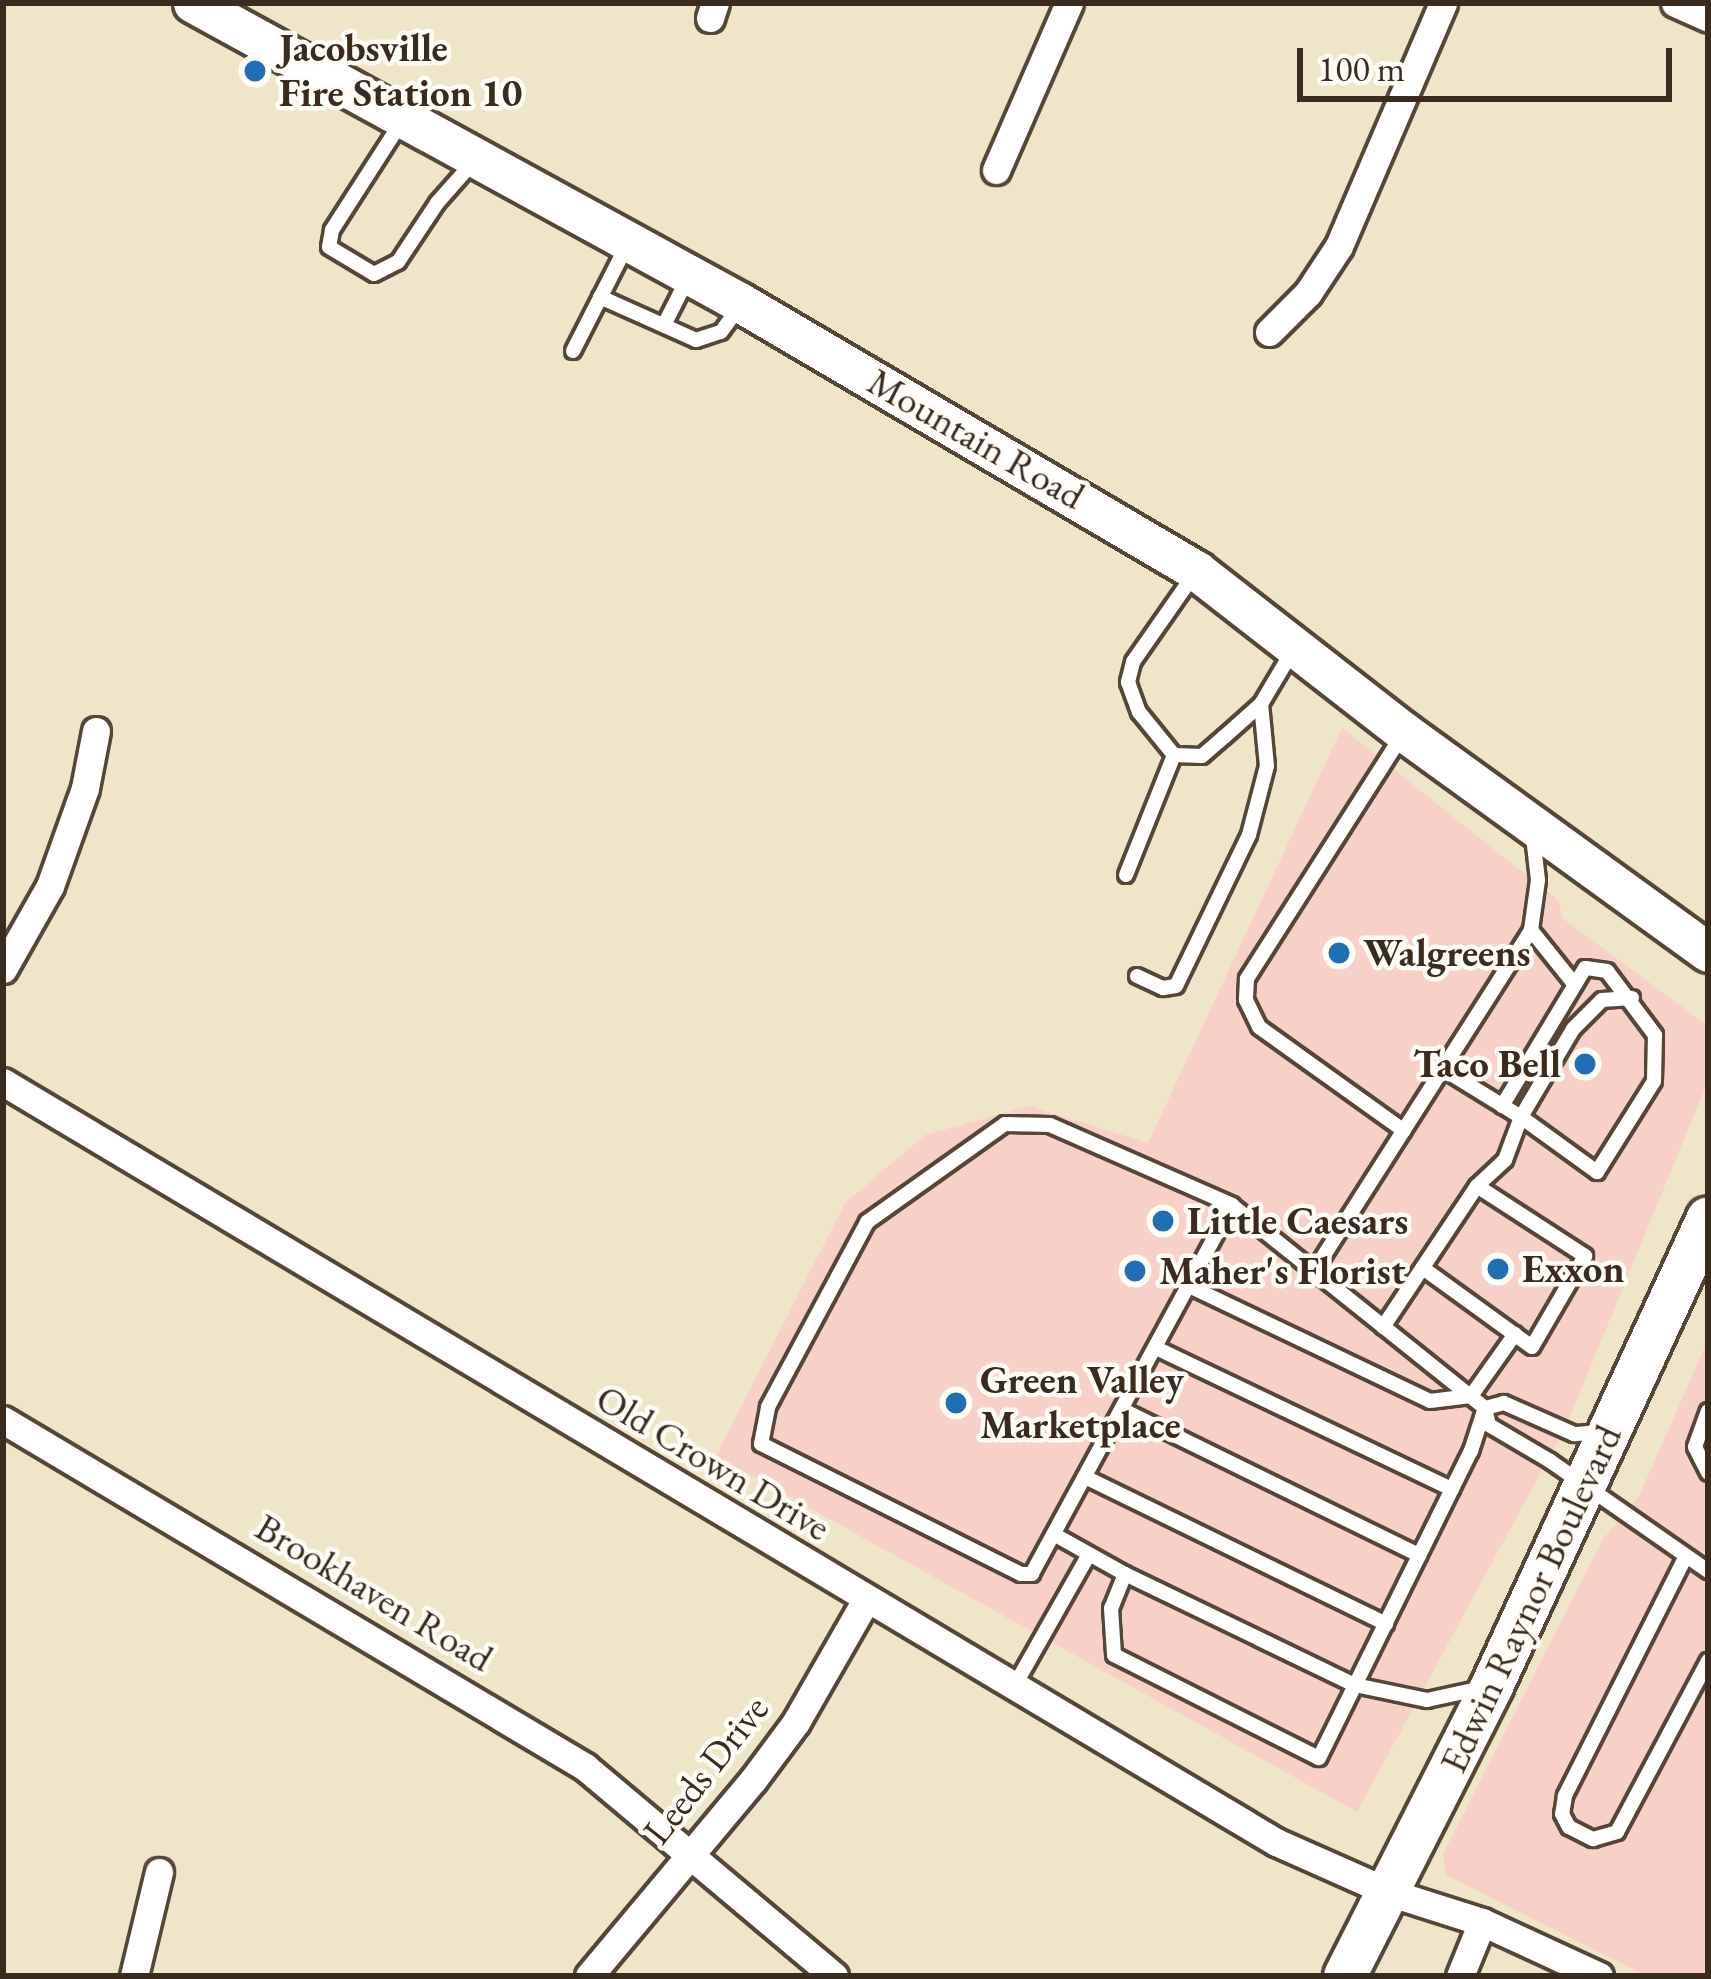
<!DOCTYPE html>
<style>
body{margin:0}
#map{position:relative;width:1711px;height:1979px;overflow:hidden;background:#efe5c8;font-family:"EB Garamond",serif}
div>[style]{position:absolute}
.built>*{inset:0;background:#f7d1c7}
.roads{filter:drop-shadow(3px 0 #564638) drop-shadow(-3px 0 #564638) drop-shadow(0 3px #564638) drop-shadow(0 -3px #564638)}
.lane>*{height:14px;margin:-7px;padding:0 7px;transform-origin:7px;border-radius:7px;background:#fff}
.street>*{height:27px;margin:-13.5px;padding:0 13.5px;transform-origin:13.5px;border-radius:13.5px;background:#fff}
.secondary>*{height:39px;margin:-19.5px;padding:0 19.5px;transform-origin:19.5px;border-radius:19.5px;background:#fff}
.primary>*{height:42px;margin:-21px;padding:0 21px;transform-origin:21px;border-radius:21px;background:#fff}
.dots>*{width:33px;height:33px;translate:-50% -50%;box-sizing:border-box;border:6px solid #fdfcf7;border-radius:50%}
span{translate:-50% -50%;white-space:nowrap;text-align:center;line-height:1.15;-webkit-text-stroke:9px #fdfcf7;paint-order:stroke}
.poi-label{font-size:39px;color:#3b2a1e;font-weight:700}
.left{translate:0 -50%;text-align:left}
.right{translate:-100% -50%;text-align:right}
.street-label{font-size:39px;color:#3b2a1e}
.frame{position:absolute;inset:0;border:6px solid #3b2a1e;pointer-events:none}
.scale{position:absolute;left:1297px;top:48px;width:375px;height:54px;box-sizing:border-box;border:6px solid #3b2a1e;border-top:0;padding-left:15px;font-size:36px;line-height:42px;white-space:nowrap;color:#3b2a1e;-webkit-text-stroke:9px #fdfcf7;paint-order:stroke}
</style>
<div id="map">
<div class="built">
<div style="clip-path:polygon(1342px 728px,1559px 901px,1562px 918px,1708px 1026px,1708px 1081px,1567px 1424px,1357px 1812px,716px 1456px,845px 1203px,925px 1135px,1030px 1106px,1148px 1143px)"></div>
<div style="clip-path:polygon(1708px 1340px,1708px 1976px,1647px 1976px,1446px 1875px,1443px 1854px,1603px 1539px,1639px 1496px)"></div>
</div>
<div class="roads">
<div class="lane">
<div style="left:402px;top:121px;width:130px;rotate:122.7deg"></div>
<div style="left:332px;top:230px;width:17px;rotate:100deg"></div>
<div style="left:329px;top:247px;width:52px;rotate:31deg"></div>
<div style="left:374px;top:274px;width:27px;rotate:-27deg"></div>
<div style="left:398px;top:262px;width:71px;rotate:-56.5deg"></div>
<div style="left:437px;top:203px;width:57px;rotate:-48.5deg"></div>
<div style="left:600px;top:297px;width:105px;rotate:24.1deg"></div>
<div style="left:696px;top:340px;width:26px;rotate:-18deg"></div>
<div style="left:721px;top:332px;width:31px;rotate:-54deg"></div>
<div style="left:664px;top:325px;width:55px;rotate:-63deg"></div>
<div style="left:573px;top:351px;width:119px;rotate:-63deg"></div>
<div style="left:1195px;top:573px;width:108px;rotate:124.9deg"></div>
<div style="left:1133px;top:662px;width:21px;rotate:104deg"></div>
<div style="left:1128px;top:682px;width:32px;rotate:70deg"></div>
<div style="left:1139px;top:712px;width:55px;rotate:50.9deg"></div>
<div style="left:1174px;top:755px;width:28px;rotate:2deg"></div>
<div style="left:1202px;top:756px;width:29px;rotate:-41deg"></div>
<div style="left:1224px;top:737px;width:50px;rotate:-41.7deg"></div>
<div style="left:1261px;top:704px;width:63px;rotate:-59.3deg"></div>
<div style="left:1401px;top:737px;width:287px;rotate:122.5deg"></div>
<div style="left:1247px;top:979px;width:21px;rotate:93deg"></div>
<div style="left:1246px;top:1000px;width:30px;rotate:64deg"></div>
<div style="left:1259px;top:1027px;width:178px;rotate:35.6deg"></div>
<div style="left:1126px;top:875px;width:129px;rotate:-68.2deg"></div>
<div style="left:1531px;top:930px;width:70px;rotate:51.3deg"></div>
<div style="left:1137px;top:976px;width:29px;rotate:25deg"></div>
<div style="left:1163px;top:988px;width:13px;rotate:-9deg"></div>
<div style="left:1176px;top:986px;width:168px;rotate:-64.2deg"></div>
<div style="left:1249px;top:835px;width:71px;rotate:-75.4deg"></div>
<div style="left:1267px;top:766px;width:62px;rotate:-95.5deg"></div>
<div style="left:1443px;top:1069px;width:92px;rotate:31.6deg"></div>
<div style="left:1521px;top:1117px;width:102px;rotate:-59.4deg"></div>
<div style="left:1573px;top:1029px;width:41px;rotate:-45deg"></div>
<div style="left:1602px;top:1000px;width:30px;rotate:-4deg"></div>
<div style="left:1477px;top:1186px;width:38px;rotate:-43deg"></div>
<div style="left:1505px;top:1160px;width:46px;rotate:-69.6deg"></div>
<div style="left:1521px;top:1117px;width:94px;rotate:35.9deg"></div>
<div style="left:1597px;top:1172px;width:107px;rotate:-57.9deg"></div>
<div style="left:1654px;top:1081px;width:46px;rotate:-88.8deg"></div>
<div style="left:1655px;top:1035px;width:80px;rotate:-126.9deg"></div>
<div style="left:1607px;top:971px;width:22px;rotate:-172deg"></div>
<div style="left:1585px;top:968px;width:161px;rotate:121deg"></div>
<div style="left:1314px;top:1271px;width:404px;rotate:-57.5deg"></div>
<div style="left:1531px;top:930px;width:50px;rotate:-82deg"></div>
<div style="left:1538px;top:880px;width:43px;rotate:-96.6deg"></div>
<div style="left:1189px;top:1286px;width:267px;rotate:25.5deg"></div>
<div style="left:1430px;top:1401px;width:41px;rotate:-7deg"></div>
<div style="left:1471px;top:1396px;width:76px;rotate:-54.6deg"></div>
<div style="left:1383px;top:1327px;width:169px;rotate:-56.3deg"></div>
<div style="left:1477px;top:1186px;width:129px;rotate:32.9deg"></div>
<div style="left:1585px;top:1256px;width:105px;rotate:120.2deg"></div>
<div style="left:1532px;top:1347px;width:135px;rotate:-144.1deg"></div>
<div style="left:1156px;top:1348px;width:328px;rotate:25.5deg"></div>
<div style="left:1123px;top:1410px;width:330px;rotate:26.1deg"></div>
<div style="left:1708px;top:1411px;width:38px;rotate:110deg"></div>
<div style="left:1695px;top:1447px;width:29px;rotate:63deg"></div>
<div style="left:1599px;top:1432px;width:25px;rotate:175deg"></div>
<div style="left:1574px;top:1434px;width:77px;rotate:-156.1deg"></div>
<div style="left:1504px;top:1403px;width:20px;rotate:165deg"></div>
<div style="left:1485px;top:1408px;width:17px;rotate:77deg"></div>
<div style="left:1489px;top:1425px;width:71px;rotate:30.5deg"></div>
<div style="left:1550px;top:1461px;width:193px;rotate:34.8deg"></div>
<div style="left:1087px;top:1478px;width:333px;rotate:26deg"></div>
<div style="left:1057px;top:1536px;width:78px;rotate:29.2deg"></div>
<div style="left:1125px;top:1574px;width:37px;rotate:112deg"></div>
<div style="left:1111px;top:1608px;width:47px;rotate:86.3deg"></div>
<div style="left:1114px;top:1655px;width:229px;rotate:26.7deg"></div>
<div style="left:1319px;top:1758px;width:343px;rotate:-63.7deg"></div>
<div style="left:1471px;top:1451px;width:45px;rotate:-72deg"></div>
<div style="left:1485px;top:1408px;width:324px;rotate:-141.3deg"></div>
<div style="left:1232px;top:1205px;width:420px;rotate:118.5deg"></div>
<div style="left:1032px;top:1574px;width:11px;rotate:180deg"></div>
<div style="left:1021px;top:1574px;width:291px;rotate:-153.4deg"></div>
<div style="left:761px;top:1444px;width:38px;rotate:-79deg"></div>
<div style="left:768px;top:1407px;width:210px;rotate:-61.8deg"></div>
<div style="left:867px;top:1222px;width:169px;rotate:-35.4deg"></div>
<div style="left:1005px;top:1124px;width:45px;rotate:1.3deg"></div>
<div style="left:1050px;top:1125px;width:199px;rotate:23.7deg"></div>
<div style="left:1685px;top:1558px;width:267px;rotate:116.8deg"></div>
<div style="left:1565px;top:1796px;width:18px;rotate:99deg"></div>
<div style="left:1562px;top:1814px;width:15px;rotate:62deg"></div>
<div style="left:1569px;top:1827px;width:27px;rotate:27deg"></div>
<div style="left:1593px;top:1839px;width:25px;rotate:-16deg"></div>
<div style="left:1617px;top:1832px;width:194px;rotate:-62deg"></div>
<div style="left:1125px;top:1574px;width:255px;rotate:25.8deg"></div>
<div style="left:1355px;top:1685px;width:74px;rotate:11.8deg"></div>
<div style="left:1427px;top:1700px;width:56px;rotate:-12.3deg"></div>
<div style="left:1015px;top:1685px;width:150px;rotate:-60.5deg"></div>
</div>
<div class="street">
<div style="left:1675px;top:3px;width:36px;rotate:24deg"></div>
<div style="left:710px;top:18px;width:16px;rotate:-72deg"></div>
<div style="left:996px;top:170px;width:182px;rotate:-66.4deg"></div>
<div style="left:1269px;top:332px;width:55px;rotate:-45deg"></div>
<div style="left:1308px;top:293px;width:56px;rotate:-56.6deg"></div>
<div style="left:1339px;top:246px;width:264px;rotate:-66.8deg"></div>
<div style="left:3px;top:969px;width:95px;rotate:-60.5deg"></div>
<div style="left:50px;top:886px;width:104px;rotate:-70.3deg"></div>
<div style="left:85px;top:788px;width:58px;rotate:-79.1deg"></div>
<div style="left:3px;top:1082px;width:1483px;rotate:30.84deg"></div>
<div style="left:1276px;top:1842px;width:126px;rotate:23.9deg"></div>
<div style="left:1391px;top:1893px;width:96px;rotate:17.7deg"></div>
<div style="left:1482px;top:1922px;width:129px;rotate:24.8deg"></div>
<div style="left:3px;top:1420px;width:678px;rotate:30.8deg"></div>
<div style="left:585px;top:1767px;width:325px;rotate:40deg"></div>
<div style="left:134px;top:1976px;width:107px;rotate:-76.5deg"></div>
<div style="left:589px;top:1976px;width:256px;rotate:-50.1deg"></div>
<div style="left:753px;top:1780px;width:72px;rotate:-53.4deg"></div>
<div style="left:796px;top:1722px;width:141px;rotate:-60.2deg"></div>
<div style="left:1460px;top:1976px;width:58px;rotate:-67.8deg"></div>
</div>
<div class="secondary">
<div style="left:193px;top:3px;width:625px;rotate:28.7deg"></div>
<div style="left:741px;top:303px;width:529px;rotate:30.44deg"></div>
<div style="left:1197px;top:571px;width:262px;rotate:37.9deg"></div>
<div style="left:1404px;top:732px;width:375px;rotate:35.9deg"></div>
</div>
<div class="primary">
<div style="left:1345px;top:1976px;width:325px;rotate:-63.1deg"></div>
<div style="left:1492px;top:1686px;width:515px;rotate:-65.22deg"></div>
</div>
</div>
<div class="dots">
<div style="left:255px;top:71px;background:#1f6fb2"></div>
<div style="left:1339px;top:953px;background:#1f6fb2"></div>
<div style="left:1585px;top:1064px;background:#1f6fb2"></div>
<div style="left:1163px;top:1221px;background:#1f6fb2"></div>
<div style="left:1498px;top:1269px;background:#1f6fb2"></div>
<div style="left:1135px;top:1271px;background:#1f6fb2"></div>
<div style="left:956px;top:1403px;background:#1f6fb2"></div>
</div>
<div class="poi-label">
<span class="left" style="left:279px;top:71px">Jacobsville<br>Fire Station 10</span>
<span class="left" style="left:1363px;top:953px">Walgreens</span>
<span class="right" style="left:1561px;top:1064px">Taco Bell</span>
<span class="left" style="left:1187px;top:1221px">Little Caesars</span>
<span class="left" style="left:1522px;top:1269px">Exxon</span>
<span class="left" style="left:1159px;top:1271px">Maher's Florist</span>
<span class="left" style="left:980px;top:1403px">Green Valley<br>Marketplace</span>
</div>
<div class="street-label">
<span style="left:976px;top:439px;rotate:30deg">Mountain Road</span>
<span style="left:713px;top:1463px;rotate:31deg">Old Crown Drive</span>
<span style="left:374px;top:1593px;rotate:31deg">Brookhaven Road</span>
<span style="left:1531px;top:1599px;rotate:-65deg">Edwin Raynor Boulevard</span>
<span style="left:706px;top:1770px;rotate:-52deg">Leeds Drive</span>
</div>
<div class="frame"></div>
<div class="scale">100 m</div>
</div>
